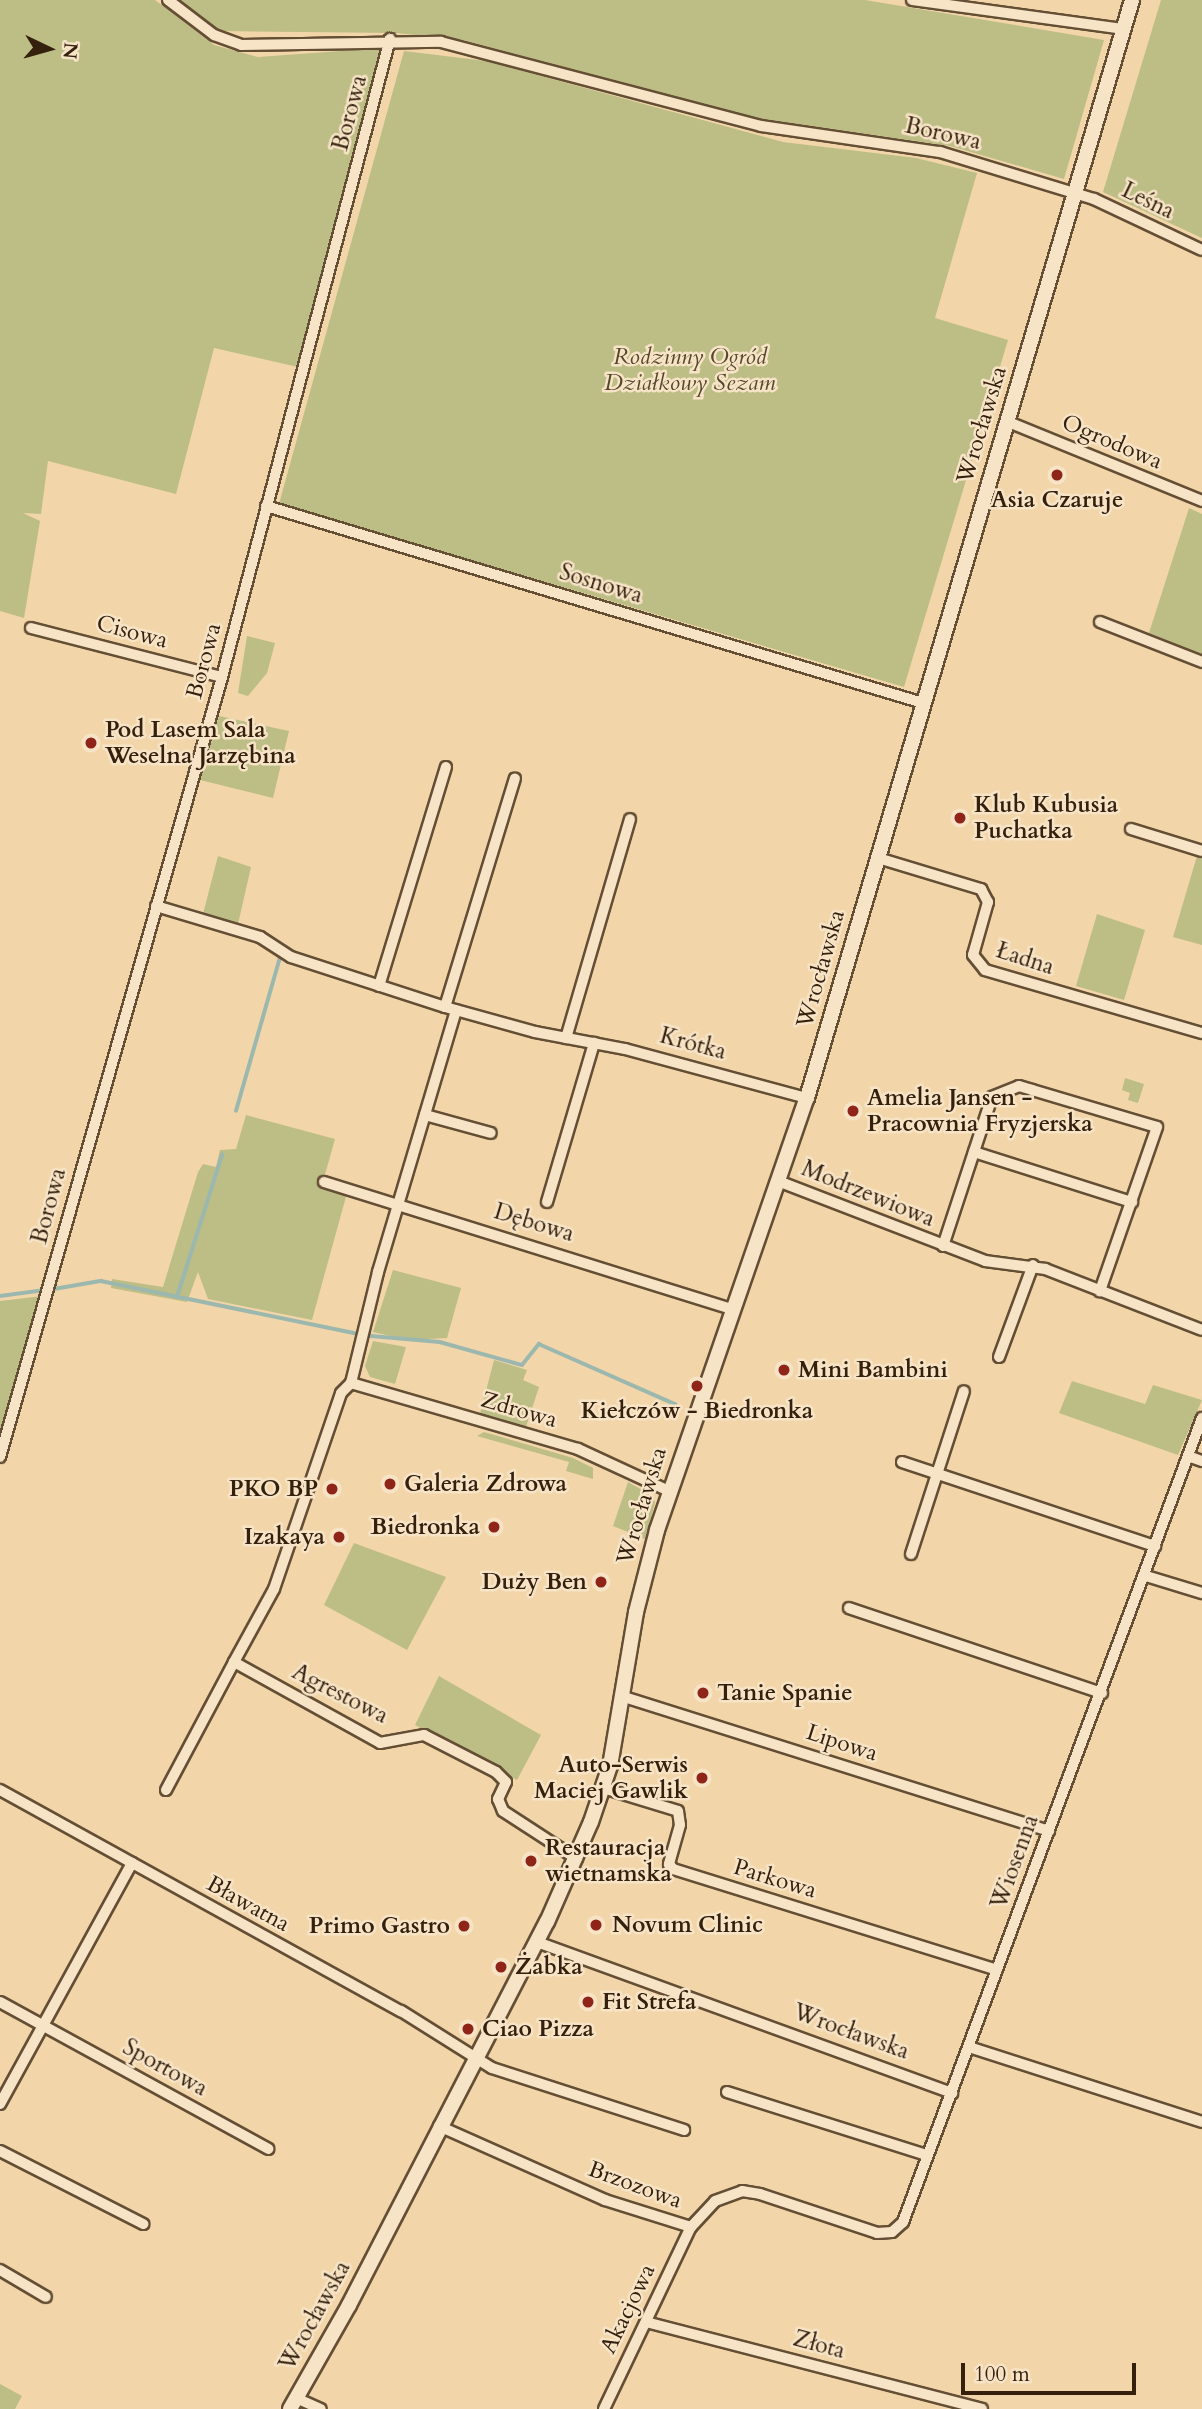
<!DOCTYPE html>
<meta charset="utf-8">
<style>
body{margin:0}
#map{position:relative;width:1202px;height:2409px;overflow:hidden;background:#f2d6a9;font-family:Cardo,serif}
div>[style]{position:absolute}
.green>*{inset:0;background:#bdbd86}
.stream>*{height:3.5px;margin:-1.75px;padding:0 1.75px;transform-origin:1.75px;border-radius:1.75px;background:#9cb8ae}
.roads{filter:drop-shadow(2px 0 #644e34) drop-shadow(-2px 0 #644e34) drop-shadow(0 2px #644e34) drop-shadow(0 -2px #644e34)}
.minor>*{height:10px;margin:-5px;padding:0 5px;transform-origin:5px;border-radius:5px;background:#f7e4c7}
.tertiary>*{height:14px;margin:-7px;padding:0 7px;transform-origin:7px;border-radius:7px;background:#f7e4c7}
.dots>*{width:19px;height:19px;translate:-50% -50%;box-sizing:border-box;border:4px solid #f7e4c7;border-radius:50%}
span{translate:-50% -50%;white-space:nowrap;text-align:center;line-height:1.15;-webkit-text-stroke:5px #f7e4c7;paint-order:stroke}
.street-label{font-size:23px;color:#34200d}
.park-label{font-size:23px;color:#56472b;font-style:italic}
.poi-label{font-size:23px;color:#34200d;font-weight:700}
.left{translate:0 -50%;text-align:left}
.right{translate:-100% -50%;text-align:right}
.north{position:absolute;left:14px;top:14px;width:70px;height:70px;-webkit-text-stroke:5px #f7e4c7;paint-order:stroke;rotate:95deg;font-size:19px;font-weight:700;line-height:28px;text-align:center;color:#34200d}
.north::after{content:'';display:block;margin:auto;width:24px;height:32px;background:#34200d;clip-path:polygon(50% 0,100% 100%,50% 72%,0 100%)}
.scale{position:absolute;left:961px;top:2363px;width:175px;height:32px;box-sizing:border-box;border:4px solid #34200d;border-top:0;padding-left:9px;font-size:21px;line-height:24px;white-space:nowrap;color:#34200d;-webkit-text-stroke:5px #f7e4c7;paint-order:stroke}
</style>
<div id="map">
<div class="green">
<div style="clip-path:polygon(0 0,155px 0,214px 45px,258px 57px,383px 48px,298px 367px,214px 348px,176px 494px,48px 461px,41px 514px,23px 513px,40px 521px,24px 618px,0 611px)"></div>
<div style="clip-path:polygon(179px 0,865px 0,1104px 40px,1064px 179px,950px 146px,757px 118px,463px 40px,396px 33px,220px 31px)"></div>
<div style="clip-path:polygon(1161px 0,1202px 0,1202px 238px,1103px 192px)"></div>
<div style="clip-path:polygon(404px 51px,486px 61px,783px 142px,916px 158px,977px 173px,935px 318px,1008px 340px,904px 687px,279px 504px)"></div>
<div style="clip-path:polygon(1189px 508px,1202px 514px,1202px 654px,1149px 633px)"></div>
<div style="clip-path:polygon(247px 636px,275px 643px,267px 673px,248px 696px,238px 693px)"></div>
<div style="clip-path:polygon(219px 716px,289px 731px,273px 798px,200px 780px)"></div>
<div style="clip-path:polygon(218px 856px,251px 867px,238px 924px,203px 914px)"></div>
<div style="clip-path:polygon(1197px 856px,1202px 858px,1202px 945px,1173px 937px)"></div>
<div style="clip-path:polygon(1097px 914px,1145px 930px,1124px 1000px,1076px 986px)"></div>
<div style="clip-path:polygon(1125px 1078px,1144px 1084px,1138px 1103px,1128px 1100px,1130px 1093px,1122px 1090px)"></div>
<div style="clip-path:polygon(246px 1115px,335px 1139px,324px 1178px,347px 1193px,312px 1320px,208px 1299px,198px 1272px,187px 1302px,111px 1288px,112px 1279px,163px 1287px,198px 1172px,203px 1164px,216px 1167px,220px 1150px,236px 1149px)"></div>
<div style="clip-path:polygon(393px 1270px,461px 1288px,447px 1338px,408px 1340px,373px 1332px)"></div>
<div style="clip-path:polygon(42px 1296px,0 1439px,0 1301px)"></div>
<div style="clip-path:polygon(373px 1341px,406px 1347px,395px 1384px,370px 1377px,365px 1366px)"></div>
<div style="clip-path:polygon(494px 1360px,527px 1370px,523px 1380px,539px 1387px,526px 1427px,480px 1414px)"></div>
<div style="clip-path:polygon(1072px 1381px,1145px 1404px,1153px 1385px,1202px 1400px,1178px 1455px,1059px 1413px)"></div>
<div style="clip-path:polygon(484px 1432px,573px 1458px,593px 1468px,593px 1479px,566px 1471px,569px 1462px,477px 1436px)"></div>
<div style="clip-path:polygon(628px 1482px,653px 1496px,655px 1503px,645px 1539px,613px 1526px)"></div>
<div style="clip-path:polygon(354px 1543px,446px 1577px,407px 1650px,324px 1605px)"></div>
<div style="clip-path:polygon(439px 1676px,541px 1735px,517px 1780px,415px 1725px)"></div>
<div style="clip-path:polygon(0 2384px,22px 2396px,15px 2409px,0 2409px)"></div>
</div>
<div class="stream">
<div style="left:236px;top:1111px;width:159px;rotate:-74deg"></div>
<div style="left:54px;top:1289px;width:48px;rotate:-9.7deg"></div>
<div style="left:101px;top:1281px;width:259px;rotate:11.6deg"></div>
<div style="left:0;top:1296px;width:45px;rotate:-7.6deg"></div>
<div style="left:177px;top:1297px;width:149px;rotate:-72.4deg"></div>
<div style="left:371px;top:1336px;width:69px;rotate:5deg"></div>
<div style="left:440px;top:1342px;width:85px;rotate:15.7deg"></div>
<div style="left:522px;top:1365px;width:27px;rotate:-51deg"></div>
<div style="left:539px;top:1344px;width:149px;rotate:23.8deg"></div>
</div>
<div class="roads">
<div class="minor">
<div style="left:168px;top:0;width:58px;rotate:37.3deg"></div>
<div style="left:214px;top:35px;width:29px;rotate:20deg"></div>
<div style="left:241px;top:45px;width:200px;rotate:-0.9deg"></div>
<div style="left:441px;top:42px;width:331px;rotate:14.7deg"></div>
<div style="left:761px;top:126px;width:181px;rotate:8.3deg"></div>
<div style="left:940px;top:152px;width:161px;rotate:17deg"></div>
<div style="left:1094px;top:199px;width:119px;rotate:25.3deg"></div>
<div style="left:912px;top:0;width:213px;rotate:7.8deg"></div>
<div style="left:1006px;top:421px;width:212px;rotate:22.2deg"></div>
<div style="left:266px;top:506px;width:686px;rotate:16.69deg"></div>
<div style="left:1100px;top:622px;width:110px;rotate:21.4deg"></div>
<div style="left:31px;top:628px;width:197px;rotate:14.4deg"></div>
<div style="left:1131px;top:829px;width:74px;rotate:17.2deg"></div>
<div style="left:878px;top:858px;width:108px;rotate:16.8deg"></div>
<div style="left:981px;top:889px;width:15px;rotate:62deg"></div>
<div style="left:988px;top:902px;width:55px;rotate:105.8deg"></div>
<div style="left:973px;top:955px;width:19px;rotate:51deg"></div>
<div style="left:985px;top:970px;width:226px;rotate:16.2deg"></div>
<div style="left:156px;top:906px;width:109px;rotate:16.6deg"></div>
<div style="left:260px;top:937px;width:37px;rotate:33deg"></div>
<div style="left:291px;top:957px;width:162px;rotate:18deg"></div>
<div style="left:445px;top:1007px;width:93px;rotate:15.5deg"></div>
<div style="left:535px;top:1032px;width:92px;rotate:10.7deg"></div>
<div style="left:625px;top:1049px;width:188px;rotate:15.1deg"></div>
<div style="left:379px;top:986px;width:229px;rotate:-73deg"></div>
<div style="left:445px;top:1007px;width:239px;rotate:-73deg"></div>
<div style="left:566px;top:1038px;width:228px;rotate:-73.7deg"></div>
<div style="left:425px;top:1115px;width:68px;rotate:15.3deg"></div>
<div style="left:974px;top:1152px;width:166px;rotate:17.6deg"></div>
<div style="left:778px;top:1181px;width:222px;rotate:21.1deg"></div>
<div style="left:985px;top:1261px;width:61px;rotate:7.6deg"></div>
<div style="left:1045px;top:1269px;width:168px;rotate:21.2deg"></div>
<div style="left:324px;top:1182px;width:426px;rotate:17.3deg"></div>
<div style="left:547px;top:1202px;width:166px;rotate:-73.5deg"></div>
<div style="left:943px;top:1246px;width:157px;rotate:-71.8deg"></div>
<div style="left:992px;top:1097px;width:29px;rotate:-22deg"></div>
<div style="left:1019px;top:1086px;width:14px;rotate:17deg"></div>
<div style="left:1032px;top:1090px;width:130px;rotate:16.5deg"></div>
<div style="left:1157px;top:1127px;width:174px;rotate:109.2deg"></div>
<div style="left:999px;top:1357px;width:98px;rotate:-69.7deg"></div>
<div style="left:351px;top:1383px;width:236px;rotate:16.2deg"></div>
<div style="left:578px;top:1449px;width:100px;rotate:24.8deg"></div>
<div style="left:1188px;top:1456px;width:15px;rotate:20deg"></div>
<div style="left:0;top:1457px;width:811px;rotate:-74.11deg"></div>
<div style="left:222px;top:677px;width:660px;rotate:-75.25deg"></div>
<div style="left:902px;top:1462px;width:267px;rotate:18.4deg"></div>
<div style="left:911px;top:1554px;width:171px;rotate:-72deg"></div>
<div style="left:1146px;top:1576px;width:59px;rotate:16.9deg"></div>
<div style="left:849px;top:1608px;width:267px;rotate:18.6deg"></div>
<div style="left:234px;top:1662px;width:83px;rotate:-61.3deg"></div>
<div style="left:274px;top:1589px;width:207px;rotate:-71.1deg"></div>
<div style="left:341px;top:1393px;width:14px;rotate:-45deg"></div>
<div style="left:351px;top:1383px;width:114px;rotate:-76.3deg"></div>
<div style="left:378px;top:1272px;width:273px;rotate:-73.4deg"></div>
<div style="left:621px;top:1696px;width:449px;rotate:17.5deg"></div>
<div style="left:603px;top:1788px;width:78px;rotate:17deg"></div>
<div style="left:678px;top:1811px;width:14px;rotate:82deg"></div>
<div style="left:680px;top:1825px;width:41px;rotate:105.8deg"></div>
<div style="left:669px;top:1864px;width:6px;rotate:51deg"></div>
<div style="left:673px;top:1869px;width:339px;rotate:17.3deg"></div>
<div style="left:0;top:1790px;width:458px;rotate:28.9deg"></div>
<div style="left:401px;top:2011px;width:107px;rotate:32.1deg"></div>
<div style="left:492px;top:2068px;width:202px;rotate:17.9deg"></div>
<div style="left:166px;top:1790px;width:145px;rotate:-62deg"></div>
<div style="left:234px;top:1662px;width:167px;rotate:29deg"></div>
<div style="left:380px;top:1743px;width:45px;rotate:-10.3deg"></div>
<div style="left:424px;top:1735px;width:81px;rotate:27.2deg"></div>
<div style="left:496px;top:1772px;width:14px;rotate:45deg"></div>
<div style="left:506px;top:1782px;width:19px;rotate:115deg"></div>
<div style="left:498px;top:1799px;width:13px;rotate:67deg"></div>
<div style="left:503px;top:1811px;width:88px;rotate:33deg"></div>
<div style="left:537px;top:1942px;width:442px;rotate:20deg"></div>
<div style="left:0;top:2002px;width:306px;rotate:28.7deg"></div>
<div style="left:969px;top:2047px;width:245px;rotate:17.8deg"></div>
<div style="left:727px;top:2092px;width:210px;rotate:17.5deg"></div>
<div style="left:0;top:2104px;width:275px;rotate:-61.3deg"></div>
<div style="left:439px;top:2126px;width:182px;rotate:24deg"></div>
<div style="left:605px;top:2200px;width:90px;rotate:17.4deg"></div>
<div style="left:0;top:2151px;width:161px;rotate:27deg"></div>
<div style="left:0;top:2270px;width:53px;rotate:30.4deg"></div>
<div style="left:646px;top:2322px;width:347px;rotate:14.5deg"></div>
<div style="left:296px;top:2398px;width:27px;rotate:24deg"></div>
<div style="left:604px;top:2409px;width:202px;rotate:-64.5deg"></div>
<div style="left:691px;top:2227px;width:35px;rotate:-47deg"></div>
<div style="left:715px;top:2201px;width:29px;rotate:-20deg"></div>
<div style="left:742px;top:2191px;width:18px;rotate:9deg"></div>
<div style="left:760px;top:2194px;width:123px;rotate:18.4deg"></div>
<div style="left:877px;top:2233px;width:15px;rotate:-4deg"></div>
<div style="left:892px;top:2232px;width:15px;rotate:-42deg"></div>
<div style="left:903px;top:2222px;width:858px;rotate:-69.6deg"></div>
</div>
<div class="tertiary">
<div style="left:290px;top:2409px;width:120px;rotate:-60.4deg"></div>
<div style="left:349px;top:2305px;width:431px;rotate:-62.7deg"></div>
<div style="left:547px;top:1922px;width:109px;rotate:-66.3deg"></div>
<div style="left:591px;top:1822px;width:59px;rotate:-71.3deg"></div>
<div style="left:610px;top:1766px;width:156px;rotate:-80.4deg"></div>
<div style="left:636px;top:1612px;width:85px;rotate:-75.6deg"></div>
<div style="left:657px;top:1530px;width:457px;rotate:-70.9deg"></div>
<div style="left:807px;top:1098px;width:1145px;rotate:-73.51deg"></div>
</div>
</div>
<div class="dots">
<div style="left:1057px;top:475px;background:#8f2418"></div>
<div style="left:91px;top:743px;background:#8f2418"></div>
<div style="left:960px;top:818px;background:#8f2418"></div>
<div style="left:853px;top:1111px;background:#8f2418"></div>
<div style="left:784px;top:1370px;background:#8f2418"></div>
<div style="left:697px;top:1386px;background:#8f2418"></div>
<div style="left:390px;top:1484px;background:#8f2418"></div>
<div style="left:332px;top:1489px;background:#8f2418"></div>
<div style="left:494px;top:1527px;background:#8f2418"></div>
<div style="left:339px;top:1537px;background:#8f2418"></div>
<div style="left:601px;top:1582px;background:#8f2418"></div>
<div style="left:703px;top:1693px;background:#8f2418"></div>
<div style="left:702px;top:1778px;background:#8f2418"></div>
<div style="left:531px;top:1861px;background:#8f2418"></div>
<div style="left:596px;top:1925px;background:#8f2418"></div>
<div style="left:464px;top:1926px;background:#8f2418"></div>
<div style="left:501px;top:1967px;background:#8f2418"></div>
<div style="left:588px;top:2002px;background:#8f2418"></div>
<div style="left:468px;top:2029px;background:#8f2418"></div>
</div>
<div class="street-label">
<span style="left:350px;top:113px;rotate:-75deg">Borowa</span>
<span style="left:943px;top:134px;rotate:13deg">Borowa</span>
<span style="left:1148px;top:201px;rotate:26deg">Leśna</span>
<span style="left:982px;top:425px;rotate:-73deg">Wrocławska</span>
<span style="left:1112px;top:442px;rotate:23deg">Ogrodowa</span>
<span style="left:601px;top:584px;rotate:17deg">Sosnowa</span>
<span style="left:132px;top:632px;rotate:15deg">Cisowa</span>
<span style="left:204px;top:661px;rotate:-75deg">Borowa</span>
<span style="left:1025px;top:959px;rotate:18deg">Ładna</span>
<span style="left:821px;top:969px;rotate:-74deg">Wrocławska</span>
<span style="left:693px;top:1044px;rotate:15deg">Krótka</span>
<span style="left:868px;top:1194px;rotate:22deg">Modrzewiowa</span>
<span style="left:49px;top:1206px;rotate:-75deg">Borowa</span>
<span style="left:534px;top:1223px;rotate:17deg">Dębowa</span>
<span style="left:519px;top:1410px;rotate:16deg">Zdrowa</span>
<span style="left:642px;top:1506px;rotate:-73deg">Wrocławska</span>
<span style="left:340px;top:1694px;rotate:27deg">Agrestowa</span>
<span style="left:842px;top:1743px;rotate:18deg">Lipowa</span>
<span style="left:1015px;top:1862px;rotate:-70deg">Wiosenna</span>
<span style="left:775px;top:1879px;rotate:17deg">Parkowa</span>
<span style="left:248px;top:1904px;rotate:29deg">Bławatna</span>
<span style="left:851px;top:2032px;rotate:20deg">Wrocławska</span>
<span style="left:165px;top:2068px;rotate:29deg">Sportowa</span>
<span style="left:635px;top:2185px;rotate:20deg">Brzozowa</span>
<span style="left:628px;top:2309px;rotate:-64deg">Akacjowa</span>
<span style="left:315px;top:2316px;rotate:-61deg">Wrocławska</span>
<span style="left:819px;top:2345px;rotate:15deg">Złota</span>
</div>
<div class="park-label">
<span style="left:690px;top:370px">Rodzinny Ogród<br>Działkowy Sezam</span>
</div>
<div class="poi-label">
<span style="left:1057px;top:500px">Asia Czaruje</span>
<span class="left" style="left:105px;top:743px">Pod Lasem Sala<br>Weselna Jarzębina</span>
<span class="left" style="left:974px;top:818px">Klub Kubusia<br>Puchatka</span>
<span class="left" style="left:867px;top:1111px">Amelia Jansen -<br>Pracownia Fryzjerska</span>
<span class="left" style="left:798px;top:1370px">Mini Bambini</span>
<span style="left:697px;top:1411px">Kiełczów - Biedronka</span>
<span class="left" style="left:404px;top:1484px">Galeria Zdrowa</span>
<span class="right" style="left:318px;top:1489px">PKO BP</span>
<span class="right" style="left:480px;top:1527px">Biedronka</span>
<span class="right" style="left:325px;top:1537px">Izakaya</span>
<span class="right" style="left:587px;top:1582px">Duży Ben</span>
<span class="left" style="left:717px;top:1693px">Tanie Spanie</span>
<span class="right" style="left:688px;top:1778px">Auto-Serwis<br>Maciej Gawlik</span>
<span class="left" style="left:545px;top:1861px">Restauracja<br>wietnamska</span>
<span class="left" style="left:612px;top:1925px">Novum Clinic</span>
<span class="right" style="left:450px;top:1926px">Primo Gastro</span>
<span class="left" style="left:515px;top:1967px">Żabka</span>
<span class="left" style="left:602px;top:2002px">Fit Strefa</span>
<span class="left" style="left:482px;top:2029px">Ciao Pizza</span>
</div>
<div class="north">N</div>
<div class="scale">100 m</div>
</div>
